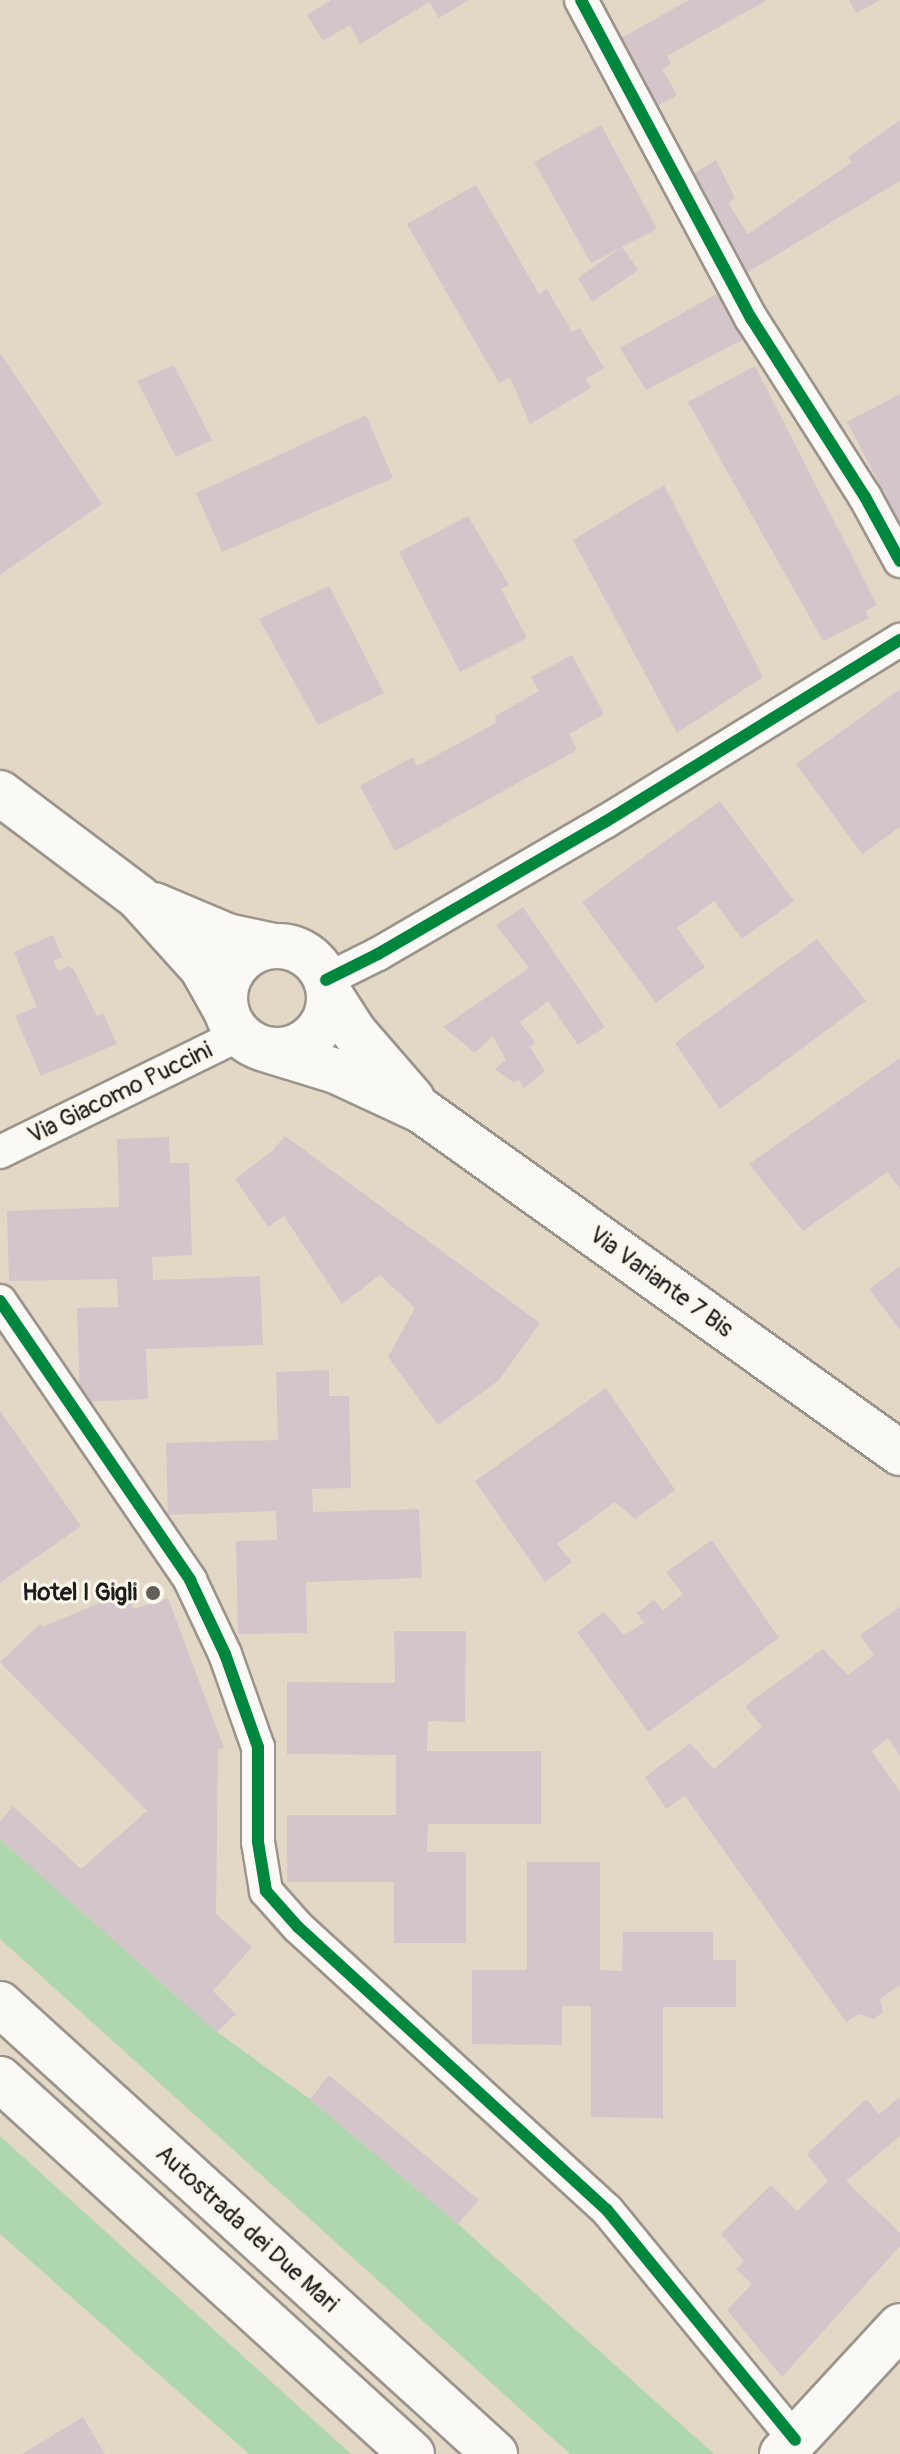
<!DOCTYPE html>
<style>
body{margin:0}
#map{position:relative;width:900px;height:2454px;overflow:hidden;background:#e3d8c6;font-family:Pangolin,sans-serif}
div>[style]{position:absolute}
.green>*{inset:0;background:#afd7ad}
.building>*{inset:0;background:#d4c5ca}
.roads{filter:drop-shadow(2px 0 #9b948a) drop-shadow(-2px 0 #9b948a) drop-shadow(0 2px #9b948a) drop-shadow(0 -2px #9b948a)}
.street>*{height:32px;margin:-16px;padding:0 16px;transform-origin:16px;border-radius:16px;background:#fbf9f6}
.secondary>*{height:44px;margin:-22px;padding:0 22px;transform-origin:22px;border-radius:22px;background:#fbf9f6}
.primary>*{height:44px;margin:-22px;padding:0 22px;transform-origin:22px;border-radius:22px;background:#fbf9f6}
.primary>.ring{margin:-22px;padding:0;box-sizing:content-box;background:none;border:44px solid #fbf9f6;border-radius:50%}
.highway>*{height:44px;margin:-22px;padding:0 22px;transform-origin:22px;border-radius:22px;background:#fbf9f6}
.cycleway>*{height:12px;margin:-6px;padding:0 6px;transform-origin:6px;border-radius:6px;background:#00873e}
.dots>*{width:22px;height:22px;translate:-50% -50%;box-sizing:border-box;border:4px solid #fbf7ec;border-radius:50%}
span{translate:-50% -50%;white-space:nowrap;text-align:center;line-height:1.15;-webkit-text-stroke:6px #fbf7ec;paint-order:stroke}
.street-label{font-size:24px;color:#1c1c1c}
.poi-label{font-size:24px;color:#1c1c1c;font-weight:700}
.right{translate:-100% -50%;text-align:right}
</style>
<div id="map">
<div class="green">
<div style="clip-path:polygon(0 1839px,217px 2032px,310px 2099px,458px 2224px,714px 2454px,570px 2454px,0 1939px)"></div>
<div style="clip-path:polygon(0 2136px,351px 2454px,249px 2454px,0 2234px)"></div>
</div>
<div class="building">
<div style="clip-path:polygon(331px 0,469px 0,439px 18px,429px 2px,360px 44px,350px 25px,323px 41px,307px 15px)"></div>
<div style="clip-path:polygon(689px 0,767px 0,667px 56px,671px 64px,662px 69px,677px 95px,654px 108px,616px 41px)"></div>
<div style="clip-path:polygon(849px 0,880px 0,856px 13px)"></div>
<div style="clip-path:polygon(900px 120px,900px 181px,738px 278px,694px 205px,706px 196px,693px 174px,716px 160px,735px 198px,728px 203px,748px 234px,852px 162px,848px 157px)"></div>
<div style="clip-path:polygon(601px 125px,657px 229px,622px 247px,638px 270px,592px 302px,578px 278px,622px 247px,591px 263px,534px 162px)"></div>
<div style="clip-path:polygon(476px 185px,539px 294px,547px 289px,572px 332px,580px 328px,604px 368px,586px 379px,591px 388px,530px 424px,510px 377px,499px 383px,407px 224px)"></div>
<div style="clip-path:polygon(720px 292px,744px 339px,646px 390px,620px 348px)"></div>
<div style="clip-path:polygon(0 353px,102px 504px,0 575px)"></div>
<div style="clip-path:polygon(174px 365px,212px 440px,176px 457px,137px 381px)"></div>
<div style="clip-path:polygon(755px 366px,877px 605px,866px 611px,869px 618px,823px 641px,688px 402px)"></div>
<div style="clip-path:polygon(900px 394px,900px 523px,847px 422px)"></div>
<div style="clip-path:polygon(366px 415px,393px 478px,222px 552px,196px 493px)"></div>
<div style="clip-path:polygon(664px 485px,763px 677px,677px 733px,573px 540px)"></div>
<div style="clip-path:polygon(468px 516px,509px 585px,501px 589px,527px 638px,460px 672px,399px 552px)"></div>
<div style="clip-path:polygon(329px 586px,384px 693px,318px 725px,259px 619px)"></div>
<div style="clip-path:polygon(572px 655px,604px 714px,569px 734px,577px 750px,395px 851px,360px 786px,413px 757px,417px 766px,496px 723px,495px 716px,539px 691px,531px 677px)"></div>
<div style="clip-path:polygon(900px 689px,900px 827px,862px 854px,796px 764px)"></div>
<div style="clip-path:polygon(720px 801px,794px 901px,742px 939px,714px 901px,677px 928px,705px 967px,656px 1003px,582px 902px)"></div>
<div style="clip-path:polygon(523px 907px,605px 1027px,578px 1045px,548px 1001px,520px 1022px,535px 1042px,530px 1047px,545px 1071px,524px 1088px,519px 1080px,514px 1083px,495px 1069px,506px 1060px,493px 1036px,475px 1053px,443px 1027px,529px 968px,496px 925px)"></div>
<div style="clip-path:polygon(53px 935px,62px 957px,53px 961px,58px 971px,69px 966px,74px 970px,97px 1016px,103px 1013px,117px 1044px,41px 1076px,15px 1016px,37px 1007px,14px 952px)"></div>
<div style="clip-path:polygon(817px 939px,866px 1001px,720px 1109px,675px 1043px)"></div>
<div style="clip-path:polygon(900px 1058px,900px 1189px,887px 1172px,803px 1231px,749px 1164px)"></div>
<div style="clip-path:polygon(285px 1136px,540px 1323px,499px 1380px,438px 1425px,388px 1357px,415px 1308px,380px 1275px,342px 1304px,284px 1216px,268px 1227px,235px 1179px,272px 1151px)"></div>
<div style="clip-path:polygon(169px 1137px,170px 1163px,189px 1163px,192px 1255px,152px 1257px,153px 1280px,260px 1276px,263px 1345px,146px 1349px,148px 1399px,80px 1402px,77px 1308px,118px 1307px,117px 1279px,9px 1281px,7px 1211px,119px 1207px,117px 1139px)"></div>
<div style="clip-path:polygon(900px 1266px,900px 1330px,869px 1289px)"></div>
<div style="clip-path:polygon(329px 1370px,329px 1396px,349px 1396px,351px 1488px,312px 1489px,313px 1512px,419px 1509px,422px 1578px,306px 1582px,307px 1633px,238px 1634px,236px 1541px,277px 1540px,276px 1511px,168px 1515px,166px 1443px,278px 1440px,276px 1372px)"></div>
<div style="clip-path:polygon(606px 1388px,675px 1490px,635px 1519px,615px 1502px,557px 1544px,572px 1562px,545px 1582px,475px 1481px)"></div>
<div style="clip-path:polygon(0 1411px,81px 1526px,0 1583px)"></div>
<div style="clip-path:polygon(712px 1540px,779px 1638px,648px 1732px,577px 1632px,604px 1612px,624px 1635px,644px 1623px,637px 1613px,654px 1600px,663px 1610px,683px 1594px,666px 1572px)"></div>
<div style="clip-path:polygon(127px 1592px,133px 1609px,168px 1598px,224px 1748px,218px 1749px,216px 1914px,252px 1947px,213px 1991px,236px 2014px,217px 2032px,0 1839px,0 1822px,13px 1806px,81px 1869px,147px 1811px,0 1662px,40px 1624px,42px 1627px)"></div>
<div style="clip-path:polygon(900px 1607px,900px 1756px,888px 1738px,872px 1751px,900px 1792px,900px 1985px,880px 1999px,883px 2012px,874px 2019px,859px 2014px,846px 2022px,685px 1796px,666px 1809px,645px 1777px,690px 1743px,714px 1769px,762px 1727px,745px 1706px,823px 1649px,848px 1675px,874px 1655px,860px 1635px)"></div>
<div style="clip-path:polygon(394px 1631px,466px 1631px,465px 1722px,428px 1721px,427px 1751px,541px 1751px,541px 1824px,428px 1824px,427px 1852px,466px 1852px,466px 1943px,394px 1943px,394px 1882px,287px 1882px,287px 1815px,396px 1815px,396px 1755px,287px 1754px,287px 1682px,395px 1683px)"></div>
<div style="clip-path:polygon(527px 1862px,600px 1862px,600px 1970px,622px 1971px,623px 1932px,713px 1932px,713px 1960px,736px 1960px,736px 2007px,663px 2007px,663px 2118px,591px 2117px,591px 2006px,562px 2006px,562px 2045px,472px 2044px,472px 1970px,527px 1970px)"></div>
<div style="clip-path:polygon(329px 2075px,479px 2200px,458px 2224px,310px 2099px)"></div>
<div style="clip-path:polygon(900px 2097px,900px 2136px,846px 2181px,900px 2233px,900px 2246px,782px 2377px,727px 2310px,752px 2284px,736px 2269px,744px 2261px,721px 2234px,771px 2185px,797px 2211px,828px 2181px,807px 2154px,866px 2099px,879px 2114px)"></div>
<div style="clip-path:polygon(83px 2417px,105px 2454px,22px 2454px)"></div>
</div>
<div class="roads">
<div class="street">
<div style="left:581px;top:0;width:361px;rotate:61.9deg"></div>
<div style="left:751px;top:318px;width:212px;rotate:57.5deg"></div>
<div style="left:865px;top:497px;width:73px;rotate:61.3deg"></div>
<div style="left:326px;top:980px;width:58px;rotate:-26.6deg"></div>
<div style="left:378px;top:954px;width:263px;rotate:-30.2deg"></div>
<div style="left:605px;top:822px;width:347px;rotate:-31.7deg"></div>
<div style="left:0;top:1152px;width:266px;rotate:-26.1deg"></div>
<div style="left:0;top:1301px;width:338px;rotate:55.7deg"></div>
<div style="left:190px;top:1580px;width:82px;rotate:64.7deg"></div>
<div style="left:225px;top:1654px;width:99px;rotate:70.5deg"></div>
<div style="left:258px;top:1747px;width:95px;rotate:90deg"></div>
<div style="left:258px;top:1842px;width:50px;rotate:80.7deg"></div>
<div style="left:266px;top:1891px;width:48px;rotate:48.4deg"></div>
<div style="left:298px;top:1927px;width:419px;rotate:42.5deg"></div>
<div style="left:607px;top:2210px;width:297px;rotate:50.7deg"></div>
</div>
<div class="secondary">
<div style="left:782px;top:2454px;width:174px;rotate:-47.3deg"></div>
</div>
<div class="primary">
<div style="left:0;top:793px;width:173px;rotate:37deg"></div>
<div style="left:138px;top:897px;width:96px;rotate:48deg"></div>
<div style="left:202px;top:968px;width:49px;rotate:60.8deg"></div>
<div style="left:154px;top:905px;width:79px;rotate:23deg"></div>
<div style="left:227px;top:936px;width:48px;rotate:12deg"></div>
<div class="ring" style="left:225px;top:946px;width:60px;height:60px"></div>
<div style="left:329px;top:993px;width:46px;rotate:57.3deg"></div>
<div style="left:354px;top:1032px;width:89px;rotate:49.1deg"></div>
<div style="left:264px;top:1049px;width:75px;rotate:17deg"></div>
<div style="left:336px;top:1071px;width:95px;rotate:24.9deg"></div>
<div style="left:422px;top:1111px;width:588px;rotate:35.58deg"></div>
</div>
<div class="highway">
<div style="left:0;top:2004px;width:669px;rotate:42.27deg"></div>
<div style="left:0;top:2079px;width:557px;rotate:42.31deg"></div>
</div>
</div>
<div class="cycleway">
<div style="left:581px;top:0;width:361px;rotate:61.9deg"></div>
<div style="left:751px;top:318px;width:212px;rotate:57.5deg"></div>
<div style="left:865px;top:497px;width:73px;rotate:61.3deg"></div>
<div style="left:326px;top:980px;width:58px;rotate:-26.6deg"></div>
<div style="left:378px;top:954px;width:263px;rotate:-30.2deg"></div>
<div style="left:605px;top:822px;width:347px;rotate:-31.7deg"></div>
<div style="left:0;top:1301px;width:338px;rotate:55.7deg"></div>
<div style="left:190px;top:1580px;width:82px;rotate:64.7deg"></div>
<div style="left:225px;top:1654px;width:99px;rotate:70.5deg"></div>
<div style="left:258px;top:1747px;width:95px;rotate:90deg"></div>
<div style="left:258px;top:1842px;width:50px;rotate:80.7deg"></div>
<div style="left:266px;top:1891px;width:48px;rotate:48.4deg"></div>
<div style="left:298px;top:1927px;width:419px;rotate:42.5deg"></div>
<div style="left:607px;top:2210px;width:297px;rotate:50.7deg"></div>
</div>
<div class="dots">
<div style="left:153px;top:1593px;background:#625e58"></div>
</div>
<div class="street-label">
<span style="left:120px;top:1093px;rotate:-26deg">Via Giacomo Puccini</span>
<span style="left:661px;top:1282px;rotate:36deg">Via Variante 7 Bis</span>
<span style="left:247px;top:2229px;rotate:42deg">Autostrada dei Due Mari</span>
</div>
<div class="poi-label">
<span class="right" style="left:137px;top:1593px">Hotel I Gigli</span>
</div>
</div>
